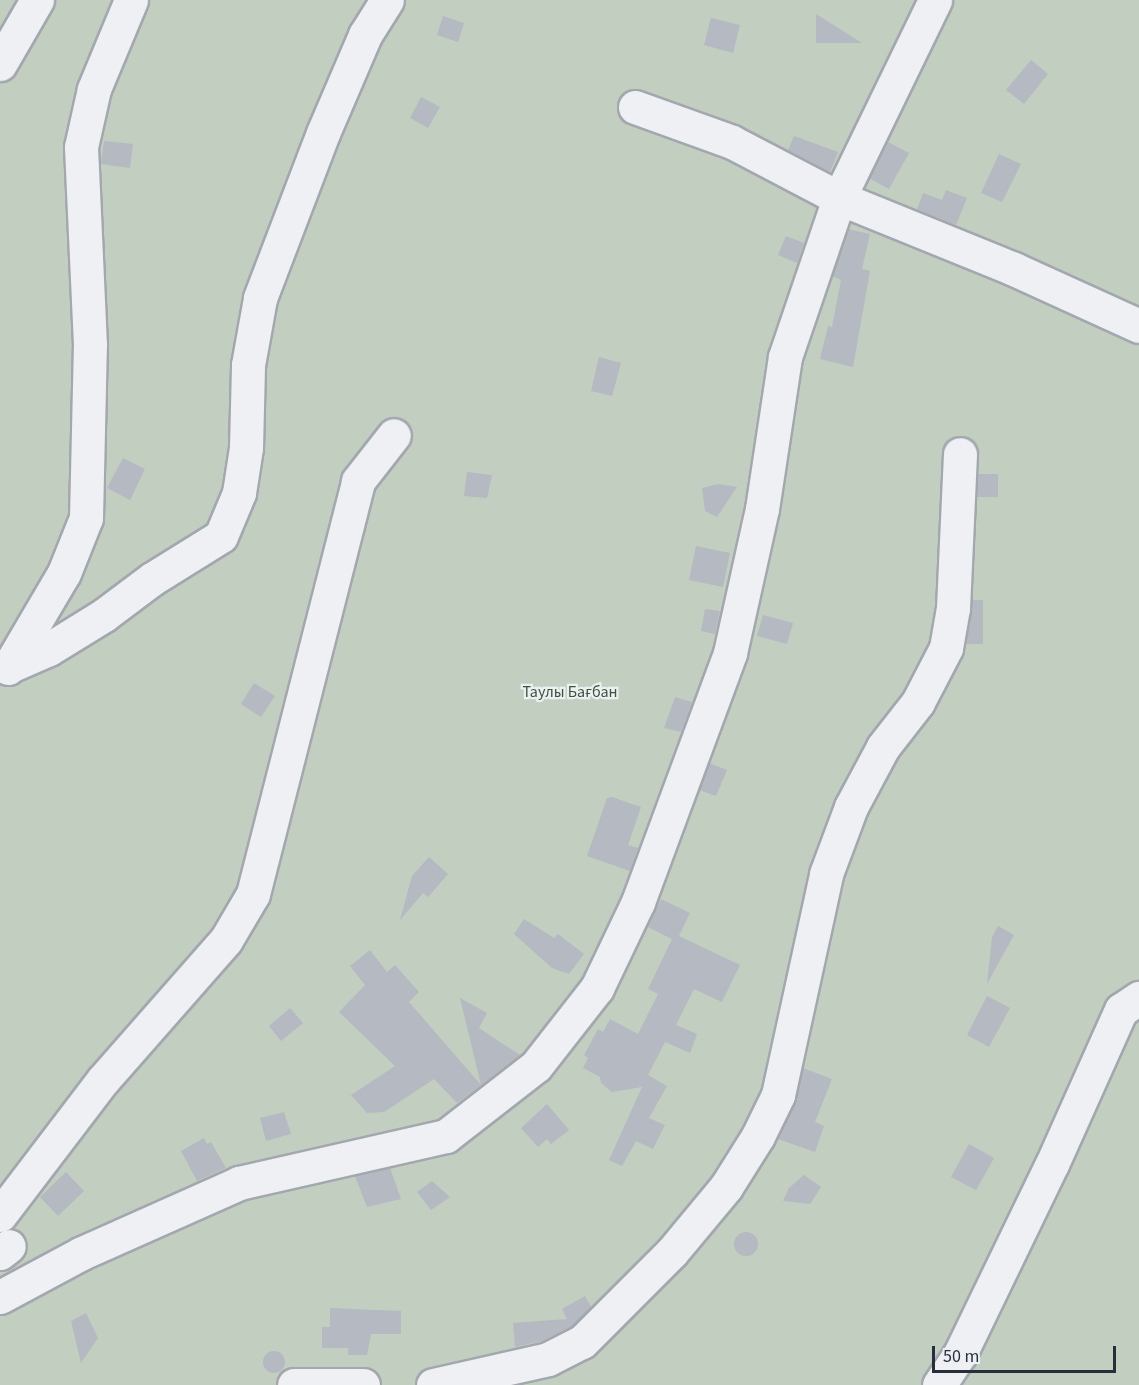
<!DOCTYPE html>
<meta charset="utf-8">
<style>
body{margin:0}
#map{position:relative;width:1139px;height:1385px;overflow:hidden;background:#dde0e5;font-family:"Source Sans 3",sans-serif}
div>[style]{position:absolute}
.green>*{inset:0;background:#c2cebf}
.building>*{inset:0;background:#b5b9c1}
.round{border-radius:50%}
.roads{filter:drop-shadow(2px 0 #a3a7ae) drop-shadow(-2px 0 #a3a7ae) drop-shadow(0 2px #a3a7ae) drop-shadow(0 -2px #a3a7ae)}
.minor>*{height:33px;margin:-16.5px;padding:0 16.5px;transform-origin:16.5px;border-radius:16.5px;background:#eff0f4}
span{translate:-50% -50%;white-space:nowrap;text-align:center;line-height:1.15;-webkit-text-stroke:4.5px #eceff3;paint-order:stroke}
.park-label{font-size:16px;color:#3c5437}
.scale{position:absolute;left:932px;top:1346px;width:184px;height:27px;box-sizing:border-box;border:3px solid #282e3a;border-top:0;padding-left:8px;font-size:18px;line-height:21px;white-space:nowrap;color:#282e3a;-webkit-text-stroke:4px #eceff3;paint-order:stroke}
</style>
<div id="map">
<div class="green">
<div style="clip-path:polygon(0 0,1139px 0,1139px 1385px,0 1385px)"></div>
</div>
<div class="building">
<div style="clip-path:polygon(816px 14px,862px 43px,816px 43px)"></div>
<div style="clip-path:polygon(443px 16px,464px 23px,458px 42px,437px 35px)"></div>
<div style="clip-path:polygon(711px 18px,740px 25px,733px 53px,704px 45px)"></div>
<div style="clip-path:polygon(1031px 60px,1048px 74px,1024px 104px,1006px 90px)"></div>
<div style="clip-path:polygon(421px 97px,440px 107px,428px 128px,410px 118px)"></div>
<div style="clip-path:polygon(794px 136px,838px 152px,830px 172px,788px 150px)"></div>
<div style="clip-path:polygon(104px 141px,133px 144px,130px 168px,101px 164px)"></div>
<div style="clip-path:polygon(888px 142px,909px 153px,889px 189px,869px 178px)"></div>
<div style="clip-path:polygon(999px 154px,1021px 164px,1002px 202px,981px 193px)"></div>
<div style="clip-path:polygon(946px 190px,967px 198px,956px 225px,917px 210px,923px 193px,942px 200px)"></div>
<div style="clip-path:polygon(848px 229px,870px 234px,862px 269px,870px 271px,853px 367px,820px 359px,828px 326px,832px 327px,841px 280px,832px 276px)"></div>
<div style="clip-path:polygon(786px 236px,804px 243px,797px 263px,778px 255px)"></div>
<div style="clip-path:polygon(599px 357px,621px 363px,612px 396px,591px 391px)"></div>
<div style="clip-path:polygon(123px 458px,145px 469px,130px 500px,107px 488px)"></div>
<div style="clip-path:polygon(467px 472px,492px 475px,487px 498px,464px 496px)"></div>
<div style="clip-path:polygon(978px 474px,998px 474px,998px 497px,977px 497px)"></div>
<div style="clip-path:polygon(718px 484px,737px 487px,717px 517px,705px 511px,702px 488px)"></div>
<div style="clip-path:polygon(696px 546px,730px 553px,723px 587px,689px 580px)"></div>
<div style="clip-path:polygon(972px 600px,983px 600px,983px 644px,966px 644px)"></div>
<div style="clip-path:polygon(705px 609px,720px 611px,715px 634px,701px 631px)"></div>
<div style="clip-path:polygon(763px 615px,793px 623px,787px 644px,757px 636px)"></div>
<div style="clip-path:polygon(254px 683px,275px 696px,261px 717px,241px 704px)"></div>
<div style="clip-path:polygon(675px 697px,692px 702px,681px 732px,664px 728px)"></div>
<div style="clip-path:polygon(709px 763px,727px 770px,716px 796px,699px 790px)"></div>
<div style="clip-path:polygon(612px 797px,641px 807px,628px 845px,638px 848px,630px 871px,587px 856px,607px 798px)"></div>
<div style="clip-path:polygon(429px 857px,448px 874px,428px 897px,423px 893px,400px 920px,412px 876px)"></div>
<div style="clip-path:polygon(661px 899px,690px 913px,679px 936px,740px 965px,722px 1002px,694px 989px,676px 1025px,697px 1034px,690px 1053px,665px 1042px,648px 1075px,667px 1086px,649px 1118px,665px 1125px,653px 1149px,636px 1141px,622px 1166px,609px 1160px,642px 1087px,612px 1092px,601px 1083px,600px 1077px,583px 1068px,588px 1058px,584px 1055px,598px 1029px,603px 1032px,610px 1019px,638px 1034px,658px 994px,648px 989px,672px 939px,648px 927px)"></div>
<div style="clip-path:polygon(524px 919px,554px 938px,558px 934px,584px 954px,569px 974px,552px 968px,514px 934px)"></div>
<div style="clip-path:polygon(998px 926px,1014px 935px,987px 984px,992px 937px)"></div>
<div style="clip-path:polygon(370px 950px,387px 972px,395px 965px,419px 992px,409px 1002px,481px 1085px,457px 1103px,434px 1079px,384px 1112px,367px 1113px,351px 1095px,395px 1066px,339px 1012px,365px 985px,350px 966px)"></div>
<div style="clip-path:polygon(987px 996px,1010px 1008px,989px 1047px,967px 1035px)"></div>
<div style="clip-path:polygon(460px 998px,487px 1013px,479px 1028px,520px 1055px,481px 1085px)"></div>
<div style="clip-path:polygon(290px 1008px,303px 1023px,281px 1041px,269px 1026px)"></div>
<div style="clip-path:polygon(803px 1068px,832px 1079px,815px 1122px,824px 1126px,815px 1152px,778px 1139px,795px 1103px)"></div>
<div style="clip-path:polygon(547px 1104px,569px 1130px,551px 1144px,547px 1139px,538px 1147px,521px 1128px)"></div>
<div style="clip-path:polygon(284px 1112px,291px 1134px,266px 1141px,260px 1118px)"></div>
<div style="clip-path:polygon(204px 1138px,207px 1144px,211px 1142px,226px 1168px,197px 1181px,181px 1151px)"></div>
<div style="clip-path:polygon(969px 1144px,994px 1158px,976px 1190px,951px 1177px)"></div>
<div style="clip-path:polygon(390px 1168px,401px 1199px,367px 1207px,355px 1176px)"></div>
<div style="clip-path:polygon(66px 1172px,84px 1191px,58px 1216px,40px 1197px)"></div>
<div style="clip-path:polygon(804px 1175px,821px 1187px,810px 1204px,783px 1201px,789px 1188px)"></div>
<div style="clip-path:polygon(432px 1181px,450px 1197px,431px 1210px,417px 1192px)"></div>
<div class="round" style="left:734px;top:1232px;width:24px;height:24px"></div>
<div style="clip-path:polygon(585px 1296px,591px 1307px,571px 1327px,542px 1341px,515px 1347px,513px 1323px,567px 1319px,562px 1309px)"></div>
<div style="clip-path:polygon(330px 1308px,401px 1311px,401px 1334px,371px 1334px,367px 1355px,348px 1355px,348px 1348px,322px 1348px,322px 1327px,330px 1327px)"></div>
<div style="clip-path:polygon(86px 1313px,98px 1338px,81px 1363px,71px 1321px)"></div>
<div class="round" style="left:263px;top:1351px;width:22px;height:22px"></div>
</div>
<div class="roads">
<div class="minor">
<div style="left:0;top:64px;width:74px;rotate:-60deg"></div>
<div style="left:635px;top:107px;width:103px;rotate:19.8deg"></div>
<div style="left:732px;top:142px;width:121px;rotate:27.6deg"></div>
<div style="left:839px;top:198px;width:189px;rotate:22.1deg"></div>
<div style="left:1014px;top:269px;width:137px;rotate:24.5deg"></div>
<div style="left:12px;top:665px;width:40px;rotate:-23.4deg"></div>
<div style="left:49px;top:649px;width:65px;rotate:-31.7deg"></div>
<div style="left:104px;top:615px;width:60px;rotate:-36.9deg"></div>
<div style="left:152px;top:579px;width:81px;rotate:-31.9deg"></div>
<div style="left:221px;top:536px;width:47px;rotate:-67.3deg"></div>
<div style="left:239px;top:493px;width:46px;rotate:-81.2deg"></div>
<div style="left:246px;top:448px;width:83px;rotate:-88.6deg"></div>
<div style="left:248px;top:365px;width:68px;rotate:-79.8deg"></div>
<div style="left:260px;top:298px;width:177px;rotate:-69.1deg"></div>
<div style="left:323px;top:133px;width:107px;rotate:-66.8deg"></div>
<div style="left:365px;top:35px;width:41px;rotate:-57.8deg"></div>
<div style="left:8px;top:668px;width:110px;rotate:-59.5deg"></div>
<div style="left:64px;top:573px;width:59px;rotate:-68.2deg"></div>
<div style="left:86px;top:518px;width:173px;rotate:-88.7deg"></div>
<div style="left:90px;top:345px;width:198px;rotate:-92.6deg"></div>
<div style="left:81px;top:147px;width:59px;rotate:-77.4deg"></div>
<div style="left:94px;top:89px;width:96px;rotate:-67.4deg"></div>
<div style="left:0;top:1215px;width:170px;rotate:-52.7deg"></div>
<div style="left:103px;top:1080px;width:186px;rotate:-48.7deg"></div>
<div style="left:226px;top:940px;width:53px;rotate:-59.6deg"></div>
<div style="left:253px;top:894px;width:426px;rotate:-75.7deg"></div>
<div style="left:358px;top:481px;width:58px;rotate:-52deg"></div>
<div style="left:0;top:1253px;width:11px;rotate:-38deg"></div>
<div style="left:0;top:1297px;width:93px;rotate:-28.2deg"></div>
<div style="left:82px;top:1253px;width:172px;rotate:-24deg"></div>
<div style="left:239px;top:1183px;width:212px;rotate:-12.8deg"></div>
<div style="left:446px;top:1136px;width:114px;rotate:-37.9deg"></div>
<div style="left:536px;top:1066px;width:99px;rotate:-52deg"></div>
<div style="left:597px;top:988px;width:95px;rotate:-64.5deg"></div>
<div style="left:638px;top:902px;width:265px;rotate:-69.7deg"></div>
<div style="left:730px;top:653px;width:148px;rotate:-77.5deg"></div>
<div style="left:762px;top:509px;width:154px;rotate:-81.4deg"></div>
<div style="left:785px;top:357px;width:168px;rotate:-71.2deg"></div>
<div style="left:839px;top:198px;width:220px;rotate:-64.1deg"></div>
<div style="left:294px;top:1385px;width:69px"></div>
<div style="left:433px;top:1385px;width:118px;rotate:-12.7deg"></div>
<div style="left:548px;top:1359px;width:38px;rotate:-27deg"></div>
<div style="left:582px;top:1342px;width:127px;rotate:-45deg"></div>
<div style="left:672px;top:1252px;width:85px;rotate:-50.3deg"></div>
<div style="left:726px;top:1187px;width:60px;rotate:-57.9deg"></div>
<div style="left:758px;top:1136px;width:46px;rotate:-64deg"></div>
<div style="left:778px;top:1095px;width:226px;rotate:-77.7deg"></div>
<div style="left:826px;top:874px;width:72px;rotate:-69.5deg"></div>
<div style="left:851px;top:807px;width:68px;rotate:-61.9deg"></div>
<div style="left:883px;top:747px;width:57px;rotate:-52.1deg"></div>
<div style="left:918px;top:702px;width:61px;rotate:-62.6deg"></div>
<div style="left:946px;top:648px;width:41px;rotate:-80.1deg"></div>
<div style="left:953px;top:608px;width:154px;rotate:-87.4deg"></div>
<div style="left:939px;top:1385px;width:37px;rotate:-56deg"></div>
<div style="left:960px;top:1354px;width:211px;rotate:-64.2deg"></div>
<div style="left:1052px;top:1164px;width:169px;rotate:-65.9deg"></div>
<div style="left:1121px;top:1010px;width:22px;rotate:-34deg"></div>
</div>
</div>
<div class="park-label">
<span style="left:570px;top:692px">Таулы Бағбан</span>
</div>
<div class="scale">50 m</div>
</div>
